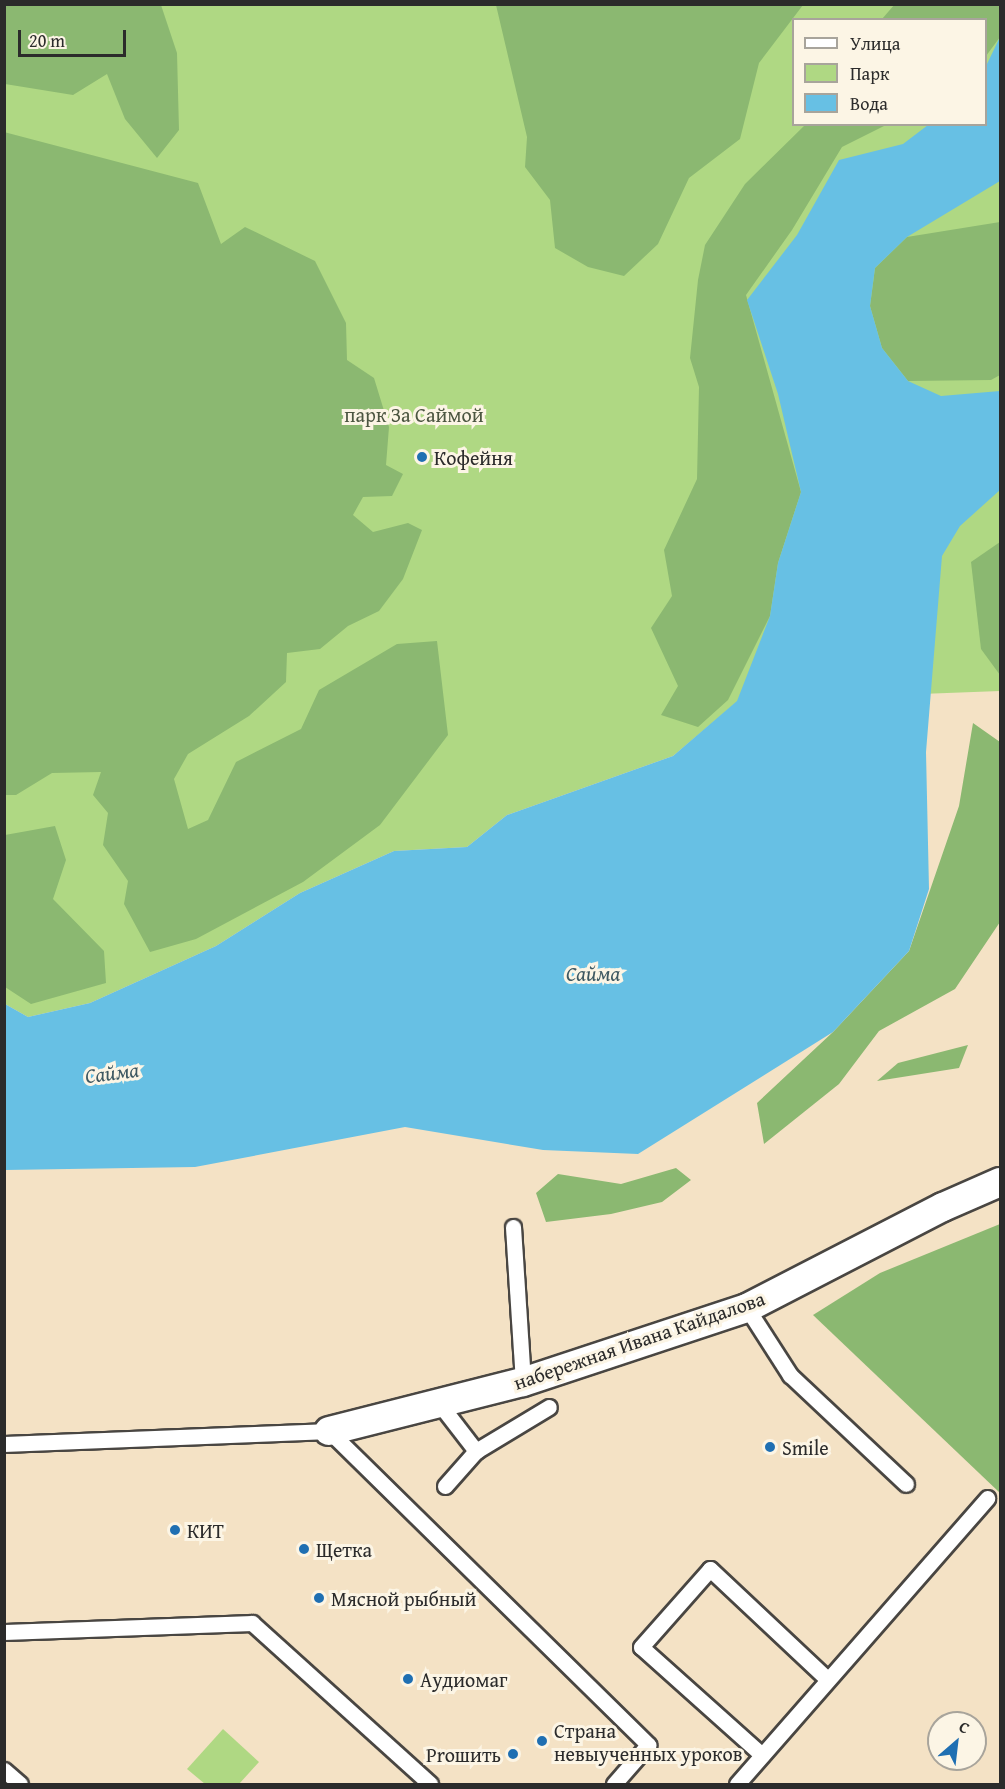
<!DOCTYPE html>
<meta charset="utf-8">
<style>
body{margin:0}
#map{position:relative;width:1005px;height:1789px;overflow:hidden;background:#f4e2c5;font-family:"Gentium Book Plus",serif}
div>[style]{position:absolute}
.green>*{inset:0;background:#afd883}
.forest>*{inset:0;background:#8bb871}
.water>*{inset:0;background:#67c0e4}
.roads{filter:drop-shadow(2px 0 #494642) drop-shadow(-2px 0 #494642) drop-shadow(0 2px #494642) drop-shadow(0 -2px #494642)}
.service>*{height:15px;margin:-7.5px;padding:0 7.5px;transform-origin:7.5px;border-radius:7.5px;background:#fff}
.minor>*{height:28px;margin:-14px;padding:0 14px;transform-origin:14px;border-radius:14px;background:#fff}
.dots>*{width:16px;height:16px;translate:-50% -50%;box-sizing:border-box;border:3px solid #fcf5e5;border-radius:50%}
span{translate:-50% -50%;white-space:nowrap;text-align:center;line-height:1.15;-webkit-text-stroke:6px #fcf5e5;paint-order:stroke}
.park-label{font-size:20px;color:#4c5641}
.poi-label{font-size:20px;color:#2b2b2b}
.left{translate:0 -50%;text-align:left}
.right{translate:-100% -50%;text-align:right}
.street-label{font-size:20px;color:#2b2b2b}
.water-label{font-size:21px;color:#3d5862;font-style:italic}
.frame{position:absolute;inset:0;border:6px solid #2b2b2b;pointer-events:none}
.legend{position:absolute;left:792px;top:18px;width:195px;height:108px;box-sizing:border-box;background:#fcf5e5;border:2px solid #a8a49b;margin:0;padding:8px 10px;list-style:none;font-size:18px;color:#2b2b2b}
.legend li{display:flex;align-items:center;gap:12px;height:30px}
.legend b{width:30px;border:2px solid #a8a49b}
.north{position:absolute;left:927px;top:1711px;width:60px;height:60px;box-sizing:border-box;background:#fcf5e5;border:2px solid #a8a49b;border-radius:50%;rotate:28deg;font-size:16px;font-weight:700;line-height:24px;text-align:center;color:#2b2b2b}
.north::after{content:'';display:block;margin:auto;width:21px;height:27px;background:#1f6fb2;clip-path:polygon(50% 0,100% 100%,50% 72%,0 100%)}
.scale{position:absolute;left:18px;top:30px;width:108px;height:27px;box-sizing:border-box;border:3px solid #2b2b2b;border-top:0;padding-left:8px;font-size:18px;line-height:21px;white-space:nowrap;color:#2b2b2b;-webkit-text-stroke:4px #fcf5e5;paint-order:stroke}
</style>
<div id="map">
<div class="green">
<div style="clip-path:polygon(evenodd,4px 5px,1000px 5px,1000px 691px,738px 701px,673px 756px,507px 815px,467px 847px,394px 851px,300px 893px,216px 946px,90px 1003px,28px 1017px,5px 1004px,4px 5px,794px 20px,986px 20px,986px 124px,794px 124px,794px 20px)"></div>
<div style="clip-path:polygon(223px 1729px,259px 1762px,239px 1784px,205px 1784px,187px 1769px)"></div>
</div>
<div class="forest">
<div style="clip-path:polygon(895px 4px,1000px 5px,1000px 37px,986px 56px,986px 20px,882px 19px)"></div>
<div style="clip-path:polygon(4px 5px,161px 5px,177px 53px,179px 130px,157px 158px,125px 119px,107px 74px,73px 95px,5px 84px)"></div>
<div style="clip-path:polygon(496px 5px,496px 4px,803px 5px,759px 63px,740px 139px,689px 178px,658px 244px,624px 276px,588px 267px,555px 248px,550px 200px,525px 167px,527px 137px)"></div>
<div style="clip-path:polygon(805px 125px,886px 125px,842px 147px,792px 230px,746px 295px,801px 492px,778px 563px,770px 616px,728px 700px,698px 727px,661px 715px,678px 686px,651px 628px,672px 596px,664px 550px,697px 479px,699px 387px,690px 358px,698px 280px,705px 245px,745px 184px)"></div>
<div style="clip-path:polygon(4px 132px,198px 183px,221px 244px,245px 227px,315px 261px,346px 323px,347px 360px,374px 378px,389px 427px,386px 465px,403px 474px,392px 496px,363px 497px,353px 515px,373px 532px,408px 523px,422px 530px,403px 579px,379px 611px,348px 626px,320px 649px,287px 653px,286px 682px,249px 716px,188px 754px,174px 779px,188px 829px,208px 820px,236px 762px,301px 729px,319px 690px,397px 644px,437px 641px,448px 735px,380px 825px,303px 882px,196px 939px,150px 952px,124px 904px,128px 881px,103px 845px,108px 813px,93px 795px,101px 772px,52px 773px,16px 795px,5px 795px)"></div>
<div style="clip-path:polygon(1000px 222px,1000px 375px,991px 380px,908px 381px,882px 348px,870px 306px,875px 268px,907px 237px)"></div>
<div style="clip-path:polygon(1000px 542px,1000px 675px,981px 649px,971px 562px)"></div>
<div style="clip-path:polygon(973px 723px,1000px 742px,1000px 922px,955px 989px,879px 1031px,839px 1084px,764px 1144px,757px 1103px,833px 1032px,909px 951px,959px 806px)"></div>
<div style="clip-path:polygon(55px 826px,66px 860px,53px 899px,104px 951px,106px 983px,31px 1004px,5px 987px,5px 835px)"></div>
<div style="clip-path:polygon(968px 1045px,959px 1068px,877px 1081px,898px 1063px)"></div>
<div style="clip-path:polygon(676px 1168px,691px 1180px,662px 1202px,611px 1214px,546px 1222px,536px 1193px,558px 1174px,621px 1184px)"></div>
<div style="clip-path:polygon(1000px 1224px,1000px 1493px,813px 1315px,880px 1273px)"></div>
</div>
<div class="water">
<div style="clip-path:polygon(1000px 37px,1000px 181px,907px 237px,875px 268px,870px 306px,882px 348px,908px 381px,941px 396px,1000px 391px,1000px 490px,960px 526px,942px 556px,926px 752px,929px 889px,909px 951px,833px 1032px,638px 1154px,543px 1150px,405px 1127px,195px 1167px,5px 1170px,5px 1004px,28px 1017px,90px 1003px,216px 946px,300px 893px,394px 851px,467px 847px,507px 815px,673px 756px,737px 701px,770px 616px,778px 563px,801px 492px,778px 394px,747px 300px,797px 235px,839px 160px,903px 144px,928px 125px,986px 124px,986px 66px)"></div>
</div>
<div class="roads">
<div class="service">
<div style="left:513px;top:1227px;width:155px;rotate:86.3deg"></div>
<div style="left:747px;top:1308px;width:80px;rotate:57.3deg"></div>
<div style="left:790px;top:1375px;width:159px;rotate:43.2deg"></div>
<div style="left:439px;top:1403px;width:61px;rotate:52.4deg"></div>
<div style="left:4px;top:1444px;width:325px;rotate:-2.3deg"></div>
<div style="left:329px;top:1431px;width:448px;rotate:44.5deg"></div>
<div style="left:648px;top:1745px;width:52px;rotate:131.1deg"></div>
<div style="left:445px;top:1486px;width:47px;rotate:-48.5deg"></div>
<div style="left:476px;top:1451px;width:85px;rotate:-31.1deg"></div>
<div style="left:4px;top:1632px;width:248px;rotate:-2.1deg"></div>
<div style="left:252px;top:1623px;width:240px;rotate:42.1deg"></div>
<div style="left:762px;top:1755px;width:162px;rotate:-138.2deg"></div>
<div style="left:641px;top:1647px;width:104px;rotate:-48.5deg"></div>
<div style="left:710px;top:1569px;width:161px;rotate:43.2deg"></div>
<div style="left:4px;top:1770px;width:21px;rotate:41deg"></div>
<div style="left:737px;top:1784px;width:380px;rotate:-48.8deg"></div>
</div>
<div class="minor">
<div style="left:329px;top:1431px;width:200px;rotate:-14.2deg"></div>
<div style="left:523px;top:1382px;width:236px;rotate:-18.3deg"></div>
<div style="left:747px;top:1308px;width:220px;rotate:-27.3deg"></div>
<div style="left:943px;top:1207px;width:62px;rotate:-23.7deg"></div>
</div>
</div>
<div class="dots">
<div style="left:422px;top:457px;background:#1f6fb2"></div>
<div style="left:770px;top:1447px;background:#1f6fb2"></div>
<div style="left:175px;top:1530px;background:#1f6fb2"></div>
<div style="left:304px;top:1549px;background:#1f6fb2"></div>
<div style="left:319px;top:1598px;background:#1f6fb2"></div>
<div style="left:408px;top:1679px;background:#1f6fb2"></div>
<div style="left:542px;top:1741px;background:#1f6fb2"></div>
<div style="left:513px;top:1754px;background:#1f6fb2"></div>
</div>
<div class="park-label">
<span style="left:414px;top:414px">парк За Саймой</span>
</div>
<div class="poi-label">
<span class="left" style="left:434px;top:457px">Кофейня</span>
<span class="left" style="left:782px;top:1447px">Smile</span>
<span class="left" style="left:187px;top:1530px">КИТ</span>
<span class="left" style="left:316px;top:1549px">Щетка</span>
<span class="left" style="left:331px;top:1598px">Мясной рыбный</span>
<span class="left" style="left:420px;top:1679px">Аудиомаг</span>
<span class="left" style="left:554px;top:1742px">Страна<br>невыученных уроков</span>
<span class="right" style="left:501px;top:1754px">Proшить</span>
</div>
<div class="street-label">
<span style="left:639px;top:1340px;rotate:-19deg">набережная Ивана Кайдалова</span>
</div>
<div class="water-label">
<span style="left:593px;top:974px">Сайма</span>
<span style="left:112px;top:1073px;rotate:-7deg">Сайма</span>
</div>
<div class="frame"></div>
<ul class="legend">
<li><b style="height:8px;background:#fff"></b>Улица</li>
<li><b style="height:16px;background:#afd883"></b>Парк</li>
<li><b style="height:16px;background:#67c0e4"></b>Вода</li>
</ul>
<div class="north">С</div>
<div class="scale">20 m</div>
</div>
